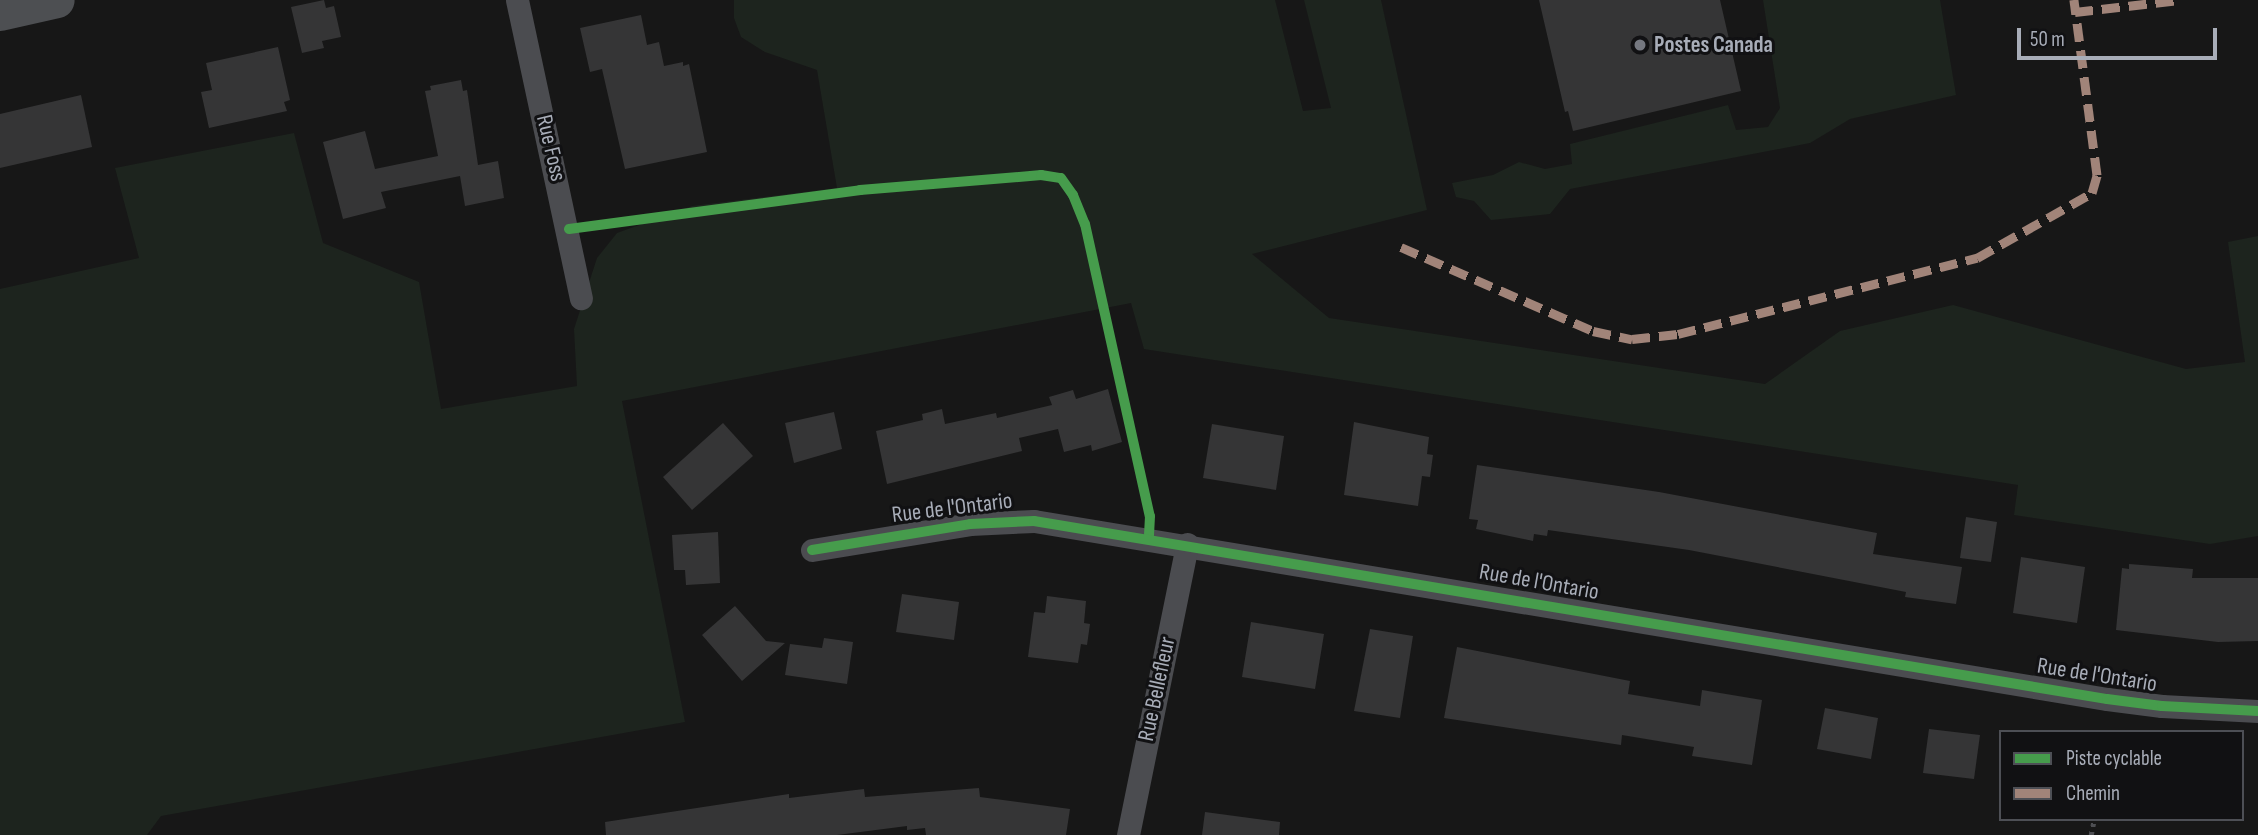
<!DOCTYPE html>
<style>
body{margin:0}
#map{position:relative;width:2258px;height:835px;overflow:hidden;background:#171717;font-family:"Sofia Sans Condensed",sans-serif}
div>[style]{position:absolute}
.green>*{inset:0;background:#1d241e}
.building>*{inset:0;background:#353536}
.path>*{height:4.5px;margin-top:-2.25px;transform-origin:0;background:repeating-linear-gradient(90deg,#4d4e52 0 3.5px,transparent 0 8.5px)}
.minor>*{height:23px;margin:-11.5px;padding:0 11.5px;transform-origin:11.5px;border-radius:11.5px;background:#4b4c50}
.primary>*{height:35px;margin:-17.5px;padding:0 17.5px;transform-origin:17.5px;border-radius:17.5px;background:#4d4f52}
.quiet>*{height:9px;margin-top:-4.5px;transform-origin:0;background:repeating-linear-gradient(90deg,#a18479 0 18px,transparent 0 27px)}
.cycleway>*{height:10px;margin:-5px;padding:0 5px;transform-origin:5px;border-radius:5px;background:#469c4c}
.dots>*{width:19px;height:19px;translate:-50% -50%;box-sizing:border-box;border:4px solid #111113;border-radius:50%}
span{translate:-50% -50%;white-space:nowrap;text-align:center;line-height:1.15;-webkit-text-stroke:6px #111113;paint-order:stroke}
.poi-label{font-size:23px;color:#a8adb8;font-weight:700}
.left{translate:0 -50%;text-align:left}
.street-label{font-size:23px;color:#a8adb8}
.legend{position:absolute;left:1999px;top:730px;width:245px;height:91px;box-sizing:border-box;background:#111113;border:2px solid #4d4f55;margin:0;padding:9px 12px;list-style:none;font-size:21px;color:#a8adb8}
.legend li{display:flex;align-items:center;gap:14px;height:35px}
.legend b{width:35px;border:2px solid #4d4f55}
.scale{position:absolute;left:2017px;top:28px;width:200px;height:32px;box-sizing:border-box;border:4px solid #a8adb8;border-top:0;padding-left:9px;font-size:21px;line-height:24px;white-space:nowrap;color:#a8adb8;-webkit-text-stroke:5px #111113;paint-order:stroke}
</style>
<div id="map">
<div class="green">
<div style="clip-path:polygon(734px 0,1275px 0,1303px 111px,1331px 108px,1304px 0,1381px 0,1427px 210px,1252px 254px,1329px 318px,1765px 384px,1840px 331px,1953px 305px,2186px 369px,2245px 362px,2228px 242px,2258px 236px,2258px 536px,2210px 544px,2014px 515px,2018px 485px,1144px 349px,1131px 303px,622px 401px,685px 722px,161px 816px,147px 835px,0 835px,0 289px,139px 258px,115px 168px,294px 133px,323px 243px,419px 282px,441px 409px,577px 386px,574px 329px,597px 258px,617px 233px,692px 206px,837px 188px,817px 70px,765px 52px,741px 37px,734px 18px)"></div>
<div style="clip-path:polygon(1763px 0,1940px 0,1956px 95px,1850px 119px,1810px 143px,1570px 189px,1550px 214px,1491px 220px,1474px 201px,1456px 197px,1452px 183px,1493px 175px,1519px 162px,1545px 169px,1572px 164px,1570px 144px,1728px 105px,1736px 130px,1768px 127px,1780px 108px)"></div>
</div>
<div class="building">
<div style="clip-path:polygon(324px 0,326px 8px,334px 6px,341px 37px,322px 41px,324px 48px,302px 53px,291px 7px)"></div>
<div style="clip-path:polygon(1539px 0,1720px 0,1741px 91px,1573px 131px,1568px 111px,1565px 112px)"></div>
<div style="clip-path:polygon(641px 15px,647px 45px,659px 42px,664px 66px,683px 62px,683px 66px,689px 64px,707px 152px,625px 169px,602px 69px,590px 72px,580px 28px)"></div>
<div style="clip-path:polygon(278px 47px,290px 100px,284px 102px,287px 111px,209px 128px,201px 92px,212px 90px,206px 63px)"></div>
<div style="clip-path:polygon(461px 80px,463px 91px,467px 90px,478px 165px,498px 161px,504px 198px,465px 206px,460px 176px,381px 192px,386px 208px,343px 219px,323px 142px,365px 131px,375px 169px,438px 156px,425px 91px,431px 90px,430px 86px)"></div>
<div style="clip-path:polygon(81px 95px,92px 147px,0 168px,0 114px)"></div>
<div style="clip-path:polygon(1108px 389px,1122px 442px,1092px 451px,1091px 445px,1064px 452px,1058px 429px,1019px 438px,1022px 451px,887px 484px,876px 431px,923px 420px,922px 414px,942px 409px,945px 424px,996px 413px,997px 418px,1052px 405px,1049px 397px,1073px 390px,1076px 399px)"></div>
<div style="clip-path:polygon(834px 412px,842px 449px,794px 463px,785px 423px)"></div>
<div style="clip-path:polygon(1354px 422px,1429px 437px,1427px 454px,1433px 455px,1430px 477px,1422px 476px,1418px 506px,1344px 495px)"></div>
<div style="clip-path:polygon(723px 423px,753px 456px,692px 510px,663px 477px)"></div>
<div style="clip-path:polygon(1212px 424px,1284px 436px,1276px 490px,1203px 478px)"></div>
<div style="clip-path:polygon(1477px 465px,1659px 492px,1877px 533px,1873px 554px,1962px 567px,1956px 604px,1905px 597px,1906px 592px,1689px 550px,1548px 530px,1547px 536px,1534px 534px,1533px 541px,1476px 529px,1478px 520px,1469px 519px)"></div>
<div style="clip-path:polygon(1966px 517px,1997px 522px,1991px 562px,1960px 558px)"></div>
<div style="clip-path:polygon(718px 532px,720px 583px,686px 585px,685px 570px,674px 570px,672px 535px)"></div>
<div style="clip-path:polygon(2021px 557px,2085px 567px,2077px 623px,2013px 613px)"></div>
<div style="clip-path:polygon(2129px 564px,2193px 569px,2192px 578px,2258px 578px,2258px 641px,2218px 642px,2116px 630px,2122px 568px,2129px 569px)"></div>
<div style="clip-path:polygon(902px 594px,959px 602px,954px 640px,896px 632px)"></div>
<div style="clip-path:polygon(1047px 596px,1086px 601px,1084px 623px,1090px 624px,1087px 645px,1081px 644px,1078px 663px,1028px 657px,1034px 612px,1045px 613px)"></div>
<div style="clip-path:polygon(735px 606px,766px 641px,785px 643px,742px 681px,702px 635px)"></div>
<div style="clip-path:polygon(1251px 622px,1324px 634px,1315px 689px,1242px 677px)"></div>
<div style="clip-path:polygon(1370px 629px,1413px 636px,1400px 718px,1354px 711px)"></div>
<div style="clip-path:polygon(824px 638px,853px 642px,847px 684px,785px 675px,790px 644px,822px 648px)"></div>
<div style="clip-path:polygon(1457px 647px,1630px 681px,1628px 694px,1700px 706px,1702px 690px,1762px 700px,1752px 765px,1692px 756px,1694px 747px,1622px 735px,1621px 745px,1444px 718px)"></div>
<div style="clip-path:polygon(1825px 708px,1878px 718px,1871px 759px,1817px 749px)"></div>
<div style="clip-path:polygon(1929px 729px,1980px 735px,1974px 779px,1923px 773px)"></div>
<div style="clip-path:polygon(979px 788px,980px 797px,1070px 809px,1066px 835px,926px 835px,925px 828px,907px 830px,907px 826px,837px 835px,606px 835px,605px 822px,789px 794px,789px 798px,864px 789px,865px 797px)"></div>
<div style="clip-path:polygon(1205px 812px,1280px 822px,1279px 835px,1202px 835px)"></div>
</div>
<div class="path">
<div style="left:2091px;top:835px;width:16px;rotate:-79deg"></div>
</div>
<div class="minor">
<div style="left:517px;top:0;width:305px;rotate:77.9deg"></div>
<div style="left:812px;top:550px;width:160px;rotate:-9.3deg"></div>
<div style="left:970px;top:524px;width:64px;rotate:-2.7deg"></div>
<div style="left:1034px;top:521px;width:1088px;rotate:9.42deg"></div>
<div style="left:2107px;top:699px;width:55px;rotate:7.3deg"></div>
<div style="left:2162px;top:706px;width:96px;rotate:3deg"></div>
<div style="left:1128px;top:835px;width:297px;rotate:-78.5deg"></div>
</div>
<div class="primary">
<div style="left:0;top:13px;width:58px;rotate:-12.8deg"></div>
</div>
<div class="quiet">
<div style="left:2075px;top:12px;width:105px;rotate:-6.6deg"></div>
<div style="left:1401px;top:247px;width:210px;rotate:23.6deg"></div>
<div style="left:1593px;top:331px;width:40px;rotate:12deg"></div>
<div style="left:1632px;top:339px;width:46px;rotate:-6.2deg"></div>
<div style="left:1678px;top:334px;width:309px;rotate:-14.3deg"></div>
<div style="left:1977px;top:258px;width:132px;rotate:-29.5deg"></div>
<div style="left:2092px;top:193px;width:19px;rotate:-74deg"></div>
<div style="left:2097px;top:175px;width:177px;rotate:-97.5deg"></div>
</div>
<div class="cycleway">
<div style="left:569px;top:229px;width:294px;rotate:-7.6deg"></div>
<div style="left:860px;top:190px;width:182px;rotate:-4.7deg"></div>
<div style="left:1041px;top:175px;width:20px;rotate:9deg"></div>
<div style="left:1061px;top:178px;width:21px;rotate:55deg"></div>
<div style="left:1073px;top:195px;width:31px;rotate:68deg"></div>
<div style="left:1085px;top:224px;width:299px;rotate:77.5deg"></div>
<div style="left:1150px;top:516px;width:22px;rotate:93deg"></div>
<div style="left:812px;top:550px;width:160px;rotate:-9.3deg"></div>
<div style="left:970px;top:524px;width:64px;rotate:-2.7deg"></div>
<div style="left:1034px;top:521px;width:1088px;rotate:9.42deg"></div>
<div style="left:2107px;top:699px;width:55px;rotate:7.3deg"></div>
<div style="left:2162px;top:706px;width:96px;rotate:3deg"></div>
</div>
<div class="dots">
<div style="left:1640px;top:45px;background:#757880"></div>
</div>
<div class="poi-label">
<span class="left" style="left:1654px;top:45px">Postes Canada</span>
</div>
<div class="street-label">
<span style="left:551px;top:148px;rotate:77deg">Rue Foss</span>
<span style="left:952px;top:508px;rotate:-7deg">Rue de l'Ontario</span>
<span style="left:1539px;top:582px;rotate:10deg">Rue de l'Ontario</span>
<span style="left:2097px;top:675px;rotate:9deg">Rue de l'Ontario</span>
<span style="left:1157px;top:689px;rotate:-78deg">Rue Bellefleur</span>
</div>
<ul class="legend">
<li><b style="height:9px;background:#469c4c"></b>Piste cyclable</li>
<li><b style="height:9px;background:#a18479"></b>Chemin</li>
</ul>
<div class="scale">50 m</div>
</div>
